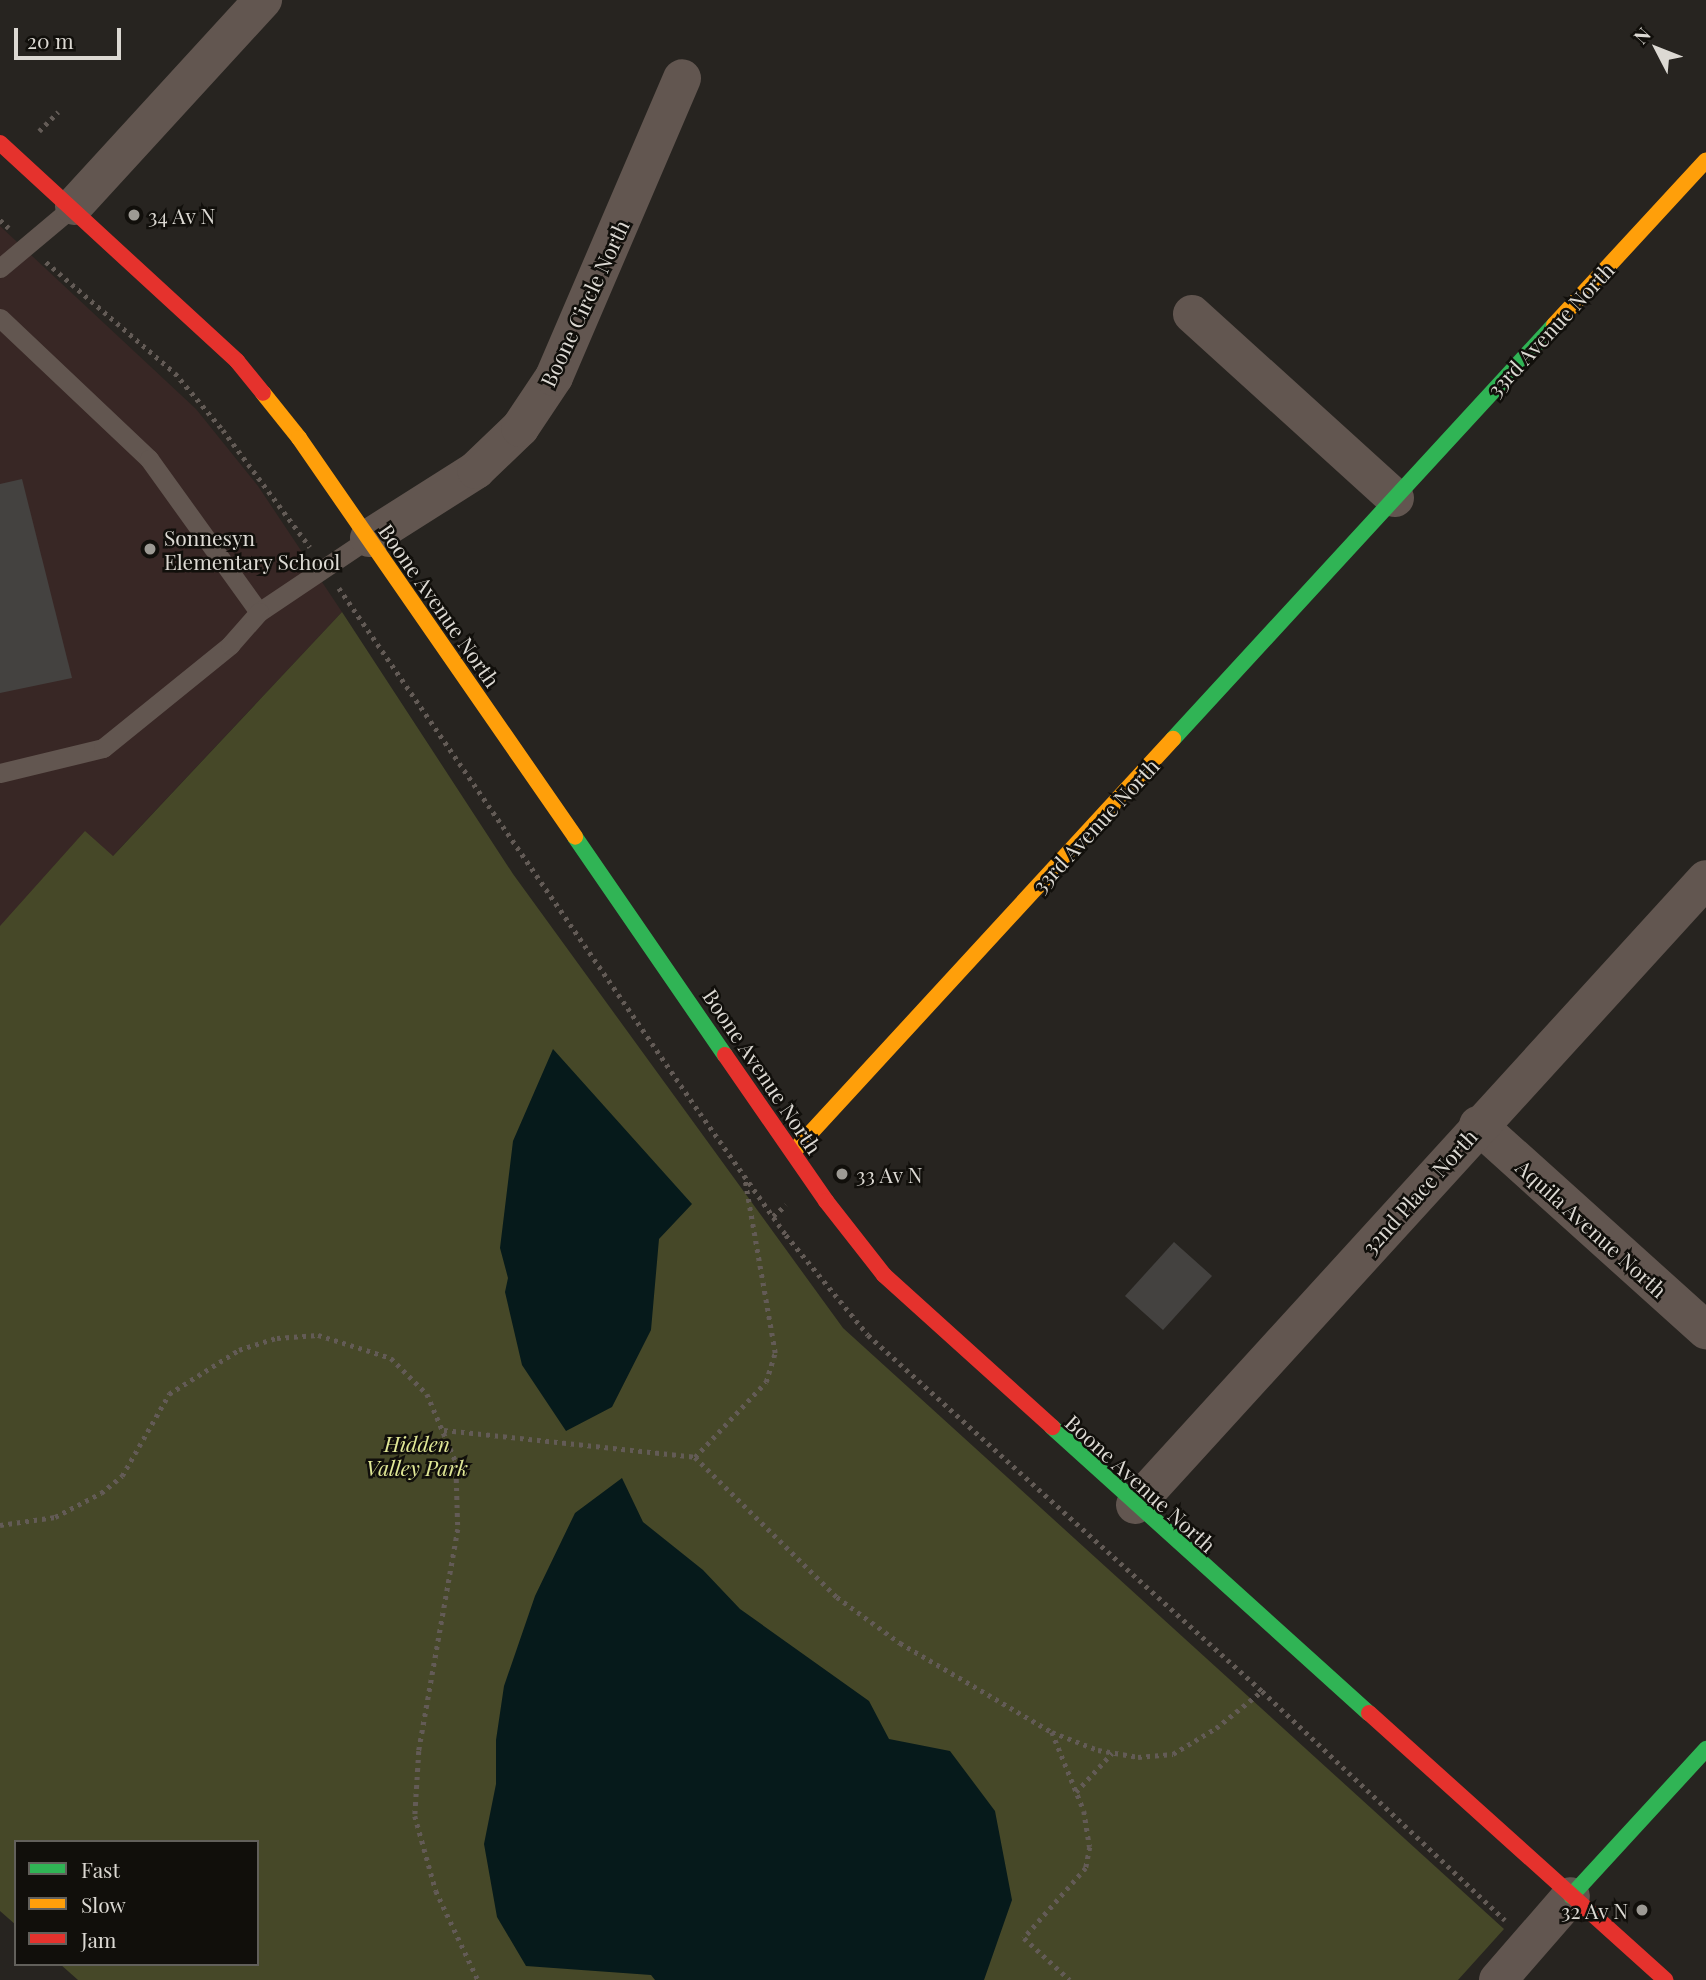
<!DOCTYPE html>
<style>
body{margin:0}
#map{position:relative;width:1706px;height:1980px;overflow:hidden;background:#272420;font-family:"Playfair Display",serif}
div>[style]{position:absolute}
.education>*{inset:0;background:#382725}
.green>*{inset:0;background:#464828}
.water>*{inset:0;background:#061a1b}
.building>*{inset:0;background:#444240}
.path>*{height:4.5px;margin-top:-2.25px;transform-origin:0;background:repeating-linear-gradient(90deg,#635b56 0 3.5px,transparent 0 8.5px)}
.lane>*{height:19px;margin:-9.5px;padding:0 9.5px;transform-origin:9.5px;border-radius:9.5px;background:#625650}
.street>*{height:38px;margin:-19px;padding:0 19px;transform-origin:19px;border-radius:19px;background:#625650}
.fast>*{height:16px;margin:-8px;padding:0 8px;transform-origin:8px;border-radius:8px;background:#30b455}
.slow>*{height:16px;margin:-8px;padding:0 8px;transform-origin:8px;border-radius:8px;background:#ff9f0a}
.jam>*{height:16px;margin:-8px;padding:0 8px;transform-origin:8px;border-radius:8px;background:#e5322d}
.dots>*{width:19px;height:19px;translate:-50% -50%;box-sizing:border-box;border:4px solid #110f0b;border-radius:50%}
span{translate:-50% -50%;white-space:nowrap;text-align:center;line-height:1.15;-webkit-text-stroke:5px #110f0b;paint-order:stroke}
.poi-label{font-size:21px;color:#dcd9d3}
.left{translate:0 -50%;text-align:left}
.right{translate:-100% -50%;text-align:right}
.street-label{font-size:21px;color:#dcd9d3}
.park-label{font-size:21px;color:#e1e896;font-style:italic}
.legend{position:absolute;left:14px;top:1840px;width:245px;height:126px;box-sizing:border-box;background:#110f0b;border:2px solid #62605b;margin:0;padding:9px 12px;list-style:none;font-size:21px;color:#dcd9d3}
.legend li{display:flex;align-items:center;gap:14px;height:35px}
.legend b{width:35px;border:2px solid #62605b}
.north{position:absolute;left:1622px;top:14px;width:70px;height:70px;-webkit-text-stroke:5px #110f0b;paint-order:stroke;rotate:312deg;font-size:19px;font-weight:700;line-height:28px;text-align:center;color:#dcd9d3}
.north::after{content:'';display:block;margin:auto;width:24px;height:32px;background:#dcd9d3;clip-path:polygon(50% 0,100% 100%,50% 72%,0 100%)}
.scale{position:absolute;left:14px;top:28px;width:107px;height:32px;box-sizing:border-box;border:4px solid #dcd9d3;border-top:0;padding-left:9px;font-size:21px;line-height:24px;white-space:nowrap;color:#dcd9d3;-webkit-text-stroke:5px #110f0b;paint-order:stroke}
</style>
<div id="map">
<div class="education">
<div style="clip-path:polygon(0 226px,196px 409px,258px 486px,342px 612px,0 976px)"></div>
</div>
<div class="green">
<div style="clip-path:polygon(342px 612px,513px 874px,843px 1328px,1504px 1929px,1458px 1980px,78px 1980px,60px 1964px,257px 1964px,257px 1842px,16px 1842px,16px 1925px,0 1911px,0 926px,85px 831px,113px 856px)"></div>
</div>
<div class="water">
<div style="clip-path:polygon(553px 1049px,692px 1204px,659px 1239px,651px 1330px,612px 1407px,566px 1431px,522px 1365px,505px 1292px,508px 1278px,500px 1248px,513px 1141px)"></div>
<div style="clip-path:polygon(622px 1478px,643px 1522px,703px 1570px,740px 1609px,869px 1701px,889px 1739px,950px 1751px,995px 1811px,1012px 1900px,984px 1980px,655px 1980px,651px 1975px,526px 1966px,497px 1917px,484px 1844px,496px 1784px,496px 1740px,504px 1686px,535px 1596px,575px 1513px)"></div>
</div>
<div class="building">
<div style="clip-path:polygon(22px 479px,72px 678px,0 693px,0 484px)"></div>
<div style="clip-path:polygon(1174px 1242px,1212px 1276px,1163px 1330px,1125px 1296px)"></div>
</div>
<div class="path">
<div style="left:39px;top:131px;width:27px;rotate:-45deg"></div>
<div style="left:0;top:220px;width:12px;rotate:42deg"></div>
<div style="left:46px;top:262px;width:170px;rotate:40.7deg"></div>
<div style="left:175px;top:373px;width:75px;rotate:49.9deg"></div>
<div style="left:223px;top:430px;width:146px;rotate:53.4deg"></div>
<div style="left:339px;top:588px;width:637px;rotate:55.49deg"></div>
<div style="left:700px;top:1113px;width:149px;rotate:54.8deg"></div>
<div style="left:786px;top:1235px;width:129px;rotate:50.6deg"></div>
<div style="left:868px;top:1335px;width:531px;rotate:42.1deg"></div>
<div style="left:1262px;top:1691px;width:334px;rotate:43.3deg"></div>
<div style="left:773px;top:1216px;width:17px;rotate:-40deg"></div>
<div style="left:444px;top:1430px;width:252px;rotate:6.1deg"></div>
<div style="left:695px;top:1457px;width:103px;rotate:-46.6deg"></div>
<div style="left:766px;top:1382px;width:30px;rotate:-73deg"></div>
<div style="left:775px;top:1353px;width:180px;rotate:-99.9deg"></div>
<div style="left:695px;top:1457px;width:199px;rotate:44.6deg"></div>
<div style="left:837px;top:1597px;width:78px;rotate:36.1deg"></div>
<div style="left:900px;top:1643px;width:176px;rotate:30.4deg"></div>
<div style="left:1052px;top:1732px;width:49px;rotate:21.4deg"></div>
<div style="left:1098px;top:1750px;width:41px;rotate:9.9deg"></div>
<div style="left:1138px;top:1757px;width:35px;rotate:-5deg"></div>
<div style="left:1173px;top:1754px;width:50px;rotate:-31.2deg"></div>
<div style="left:1216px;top:1728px;width:59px;rotate:-38.8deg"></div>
<div style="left:0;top:1525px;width:56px;rotate:-8.3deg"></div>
<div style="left:55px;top:1517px;width:52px;rotate:-27.6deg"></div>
<div style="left:101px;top:1493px;width:27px;rotate:-39deg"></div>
<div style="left:122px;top:1476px;width:95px;rotate:-60.2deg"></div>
<div style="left:169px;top:1394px;width:83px;rotate:-32.2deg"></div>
<div style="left:239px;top:1350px;width:40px;rotate:-18deg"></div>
<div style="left:277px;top:1338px;width:41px;rotate:-4.2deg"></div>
<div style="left:318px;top:1335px;width:77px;rotate:17.5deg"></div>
<div style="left:391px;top:1358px;width:51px;rotate:45deg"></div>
<div style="left:427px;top:1394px;width:74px;rotate:66.9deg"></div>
<div style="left:456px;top:1462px;width:67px;rotate:88.3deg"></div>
<div style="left:458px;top:1529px;width:225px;rotate:100deg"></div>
<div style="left:419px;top:1751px;width:65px;rotate:93.5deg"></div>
<div style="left:415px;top:1816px;width:78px;rotate:74.4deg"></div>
<div style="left:436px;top:1891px;width:98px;rotate:64.7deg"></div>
<div style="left:1052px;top:1732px;width:85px;rotate:67.9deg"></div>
<div style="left:1084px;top:1811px;width:36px;rotate:81deg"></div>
<div style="left:1090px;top:1847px;width:21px;rotate:101deg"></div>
<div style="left:1086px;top:1868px;width:94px;rotate:131.5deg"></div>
<div style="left:1024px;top:1938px;width:62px;rotate:42.4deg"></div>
<div style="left:1076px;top:1792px;width:53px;rotate:-47.3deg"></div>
</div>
<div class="lane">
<div style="left:0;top:268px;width:97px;rotate:-40deg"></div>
<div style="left:0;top:318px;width:205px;rotate:43.4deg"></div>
<div style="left:149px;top:459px;width:188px;rotate:54.3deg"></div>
<div style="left:259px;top:612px;width:133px;rotate:-33.9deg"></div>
<div style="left:0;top:773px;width:106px;rotate:-13.6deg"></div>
<div style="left:103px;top:748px;width:164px;rotate:-39deg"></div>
<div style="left:230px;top:645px;width:44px;rotate:-48.7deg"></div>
</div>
<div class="street">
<div style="left:74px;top:206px;width:280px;rotate:-47.5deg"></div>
<div style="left:1192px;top:314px;width:274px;rotate:42.2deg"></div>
<div style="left:369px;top:538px;width:127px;rotate:-32.4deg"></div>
<div style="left:476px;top:470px;width:61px;rotate:-43.7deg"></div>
<div style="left:520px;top:428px;width:61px;rotate:-56.3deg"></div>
<div style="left:554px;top:377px;width:325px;rotate:-66.8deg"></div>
<div style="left:1478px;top:1125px;width:307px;rotate:42deg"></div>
<div style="left:1135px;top:1505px;width:847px;rotate:-47.63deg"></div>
<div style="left:1498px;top:1980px;width:111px;rotate:-49deg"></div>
</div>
<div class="fast">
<div style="left:1173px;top:739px;width:563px;rotate:-47.38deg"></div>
<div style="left:575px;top:837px;width:265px;rotate:55.5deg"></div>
<div style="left:1052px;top:1427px;width:427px;rotate:42.1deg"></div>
<div style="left:1571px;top:1896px;width:200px;rotate:-47.4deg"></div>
</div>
<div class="slow">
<div style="left:1554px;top:325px;width:224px;rotate:-47.3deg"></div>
<div style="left:263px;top:393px;width:58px;rotate:51.3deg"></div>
<div style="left:299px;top:438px;width:485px;rotate:55.3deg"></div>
<div style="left:794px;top:1151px;width:560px;rotate:-47.39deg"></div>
</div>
<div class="jam">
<div style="left:0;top:143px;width:322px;rotate:42.6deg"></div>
<div style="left:237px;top:361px;width:41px;rotate:50.9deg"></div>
<div style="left:725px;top:1055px;width:178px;rotate:55.3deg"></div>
<div style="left:826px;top:1201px;width:94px;rotate:51.9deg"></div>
<div style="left:884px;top:1275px;width:227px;rotate:42.1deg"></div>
<div style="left:1369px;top:1713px;width:399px;rotate:42deg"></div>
</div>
<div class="dots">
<div style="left:134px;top:215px;background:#9d9a94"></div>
<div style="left:150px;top:549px;background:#9d9a94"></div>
<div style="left:842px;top:1174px;background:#9d9a94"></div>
<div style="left:1642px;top:1910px;background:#9d9a94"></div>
</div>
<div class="poi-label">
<span class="left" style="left:148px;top:215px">34 Av N</span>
<span class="left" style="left:164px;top:549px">Sonnesyn<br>Elementary School</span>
<span class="left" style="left:856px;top:1174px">33 Av N</span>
<span class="right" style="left:1628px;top:1910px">32 Av N</span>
</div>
<div class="street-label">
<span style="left:584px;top:303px;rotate:-65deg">Boone Circle North</span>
<span style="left:1550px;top:329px;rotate:-47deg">33rd Avenue North</span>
<span style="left:440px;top:605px;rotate:55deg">Boone Avenue North</span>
<span style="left:1095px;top:825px;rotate:-47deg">33rd Avenue North</span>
<span style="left:763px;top:1071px;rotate:56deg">Boone Avenue North</span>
<span style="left:1419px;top:1191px;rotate:-48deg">32nd Place North</span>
<span style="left:1592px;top:1228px;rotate:42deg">Aquila Avenue North</span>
<span style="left:1141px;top:1483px;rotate:42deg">Boone Avenue North</span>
</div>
<div class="park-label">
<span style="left:417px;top:1455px">Hidden<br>Valley Park</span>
</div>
<ul class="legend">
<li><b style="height:9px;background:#30b455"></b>Fast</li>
<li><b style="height:9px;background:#ff9f0a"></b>Slow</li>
<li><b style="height:9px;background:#e5322d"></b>Jam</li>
</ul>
<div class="north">N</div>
<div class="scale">20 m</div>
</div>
